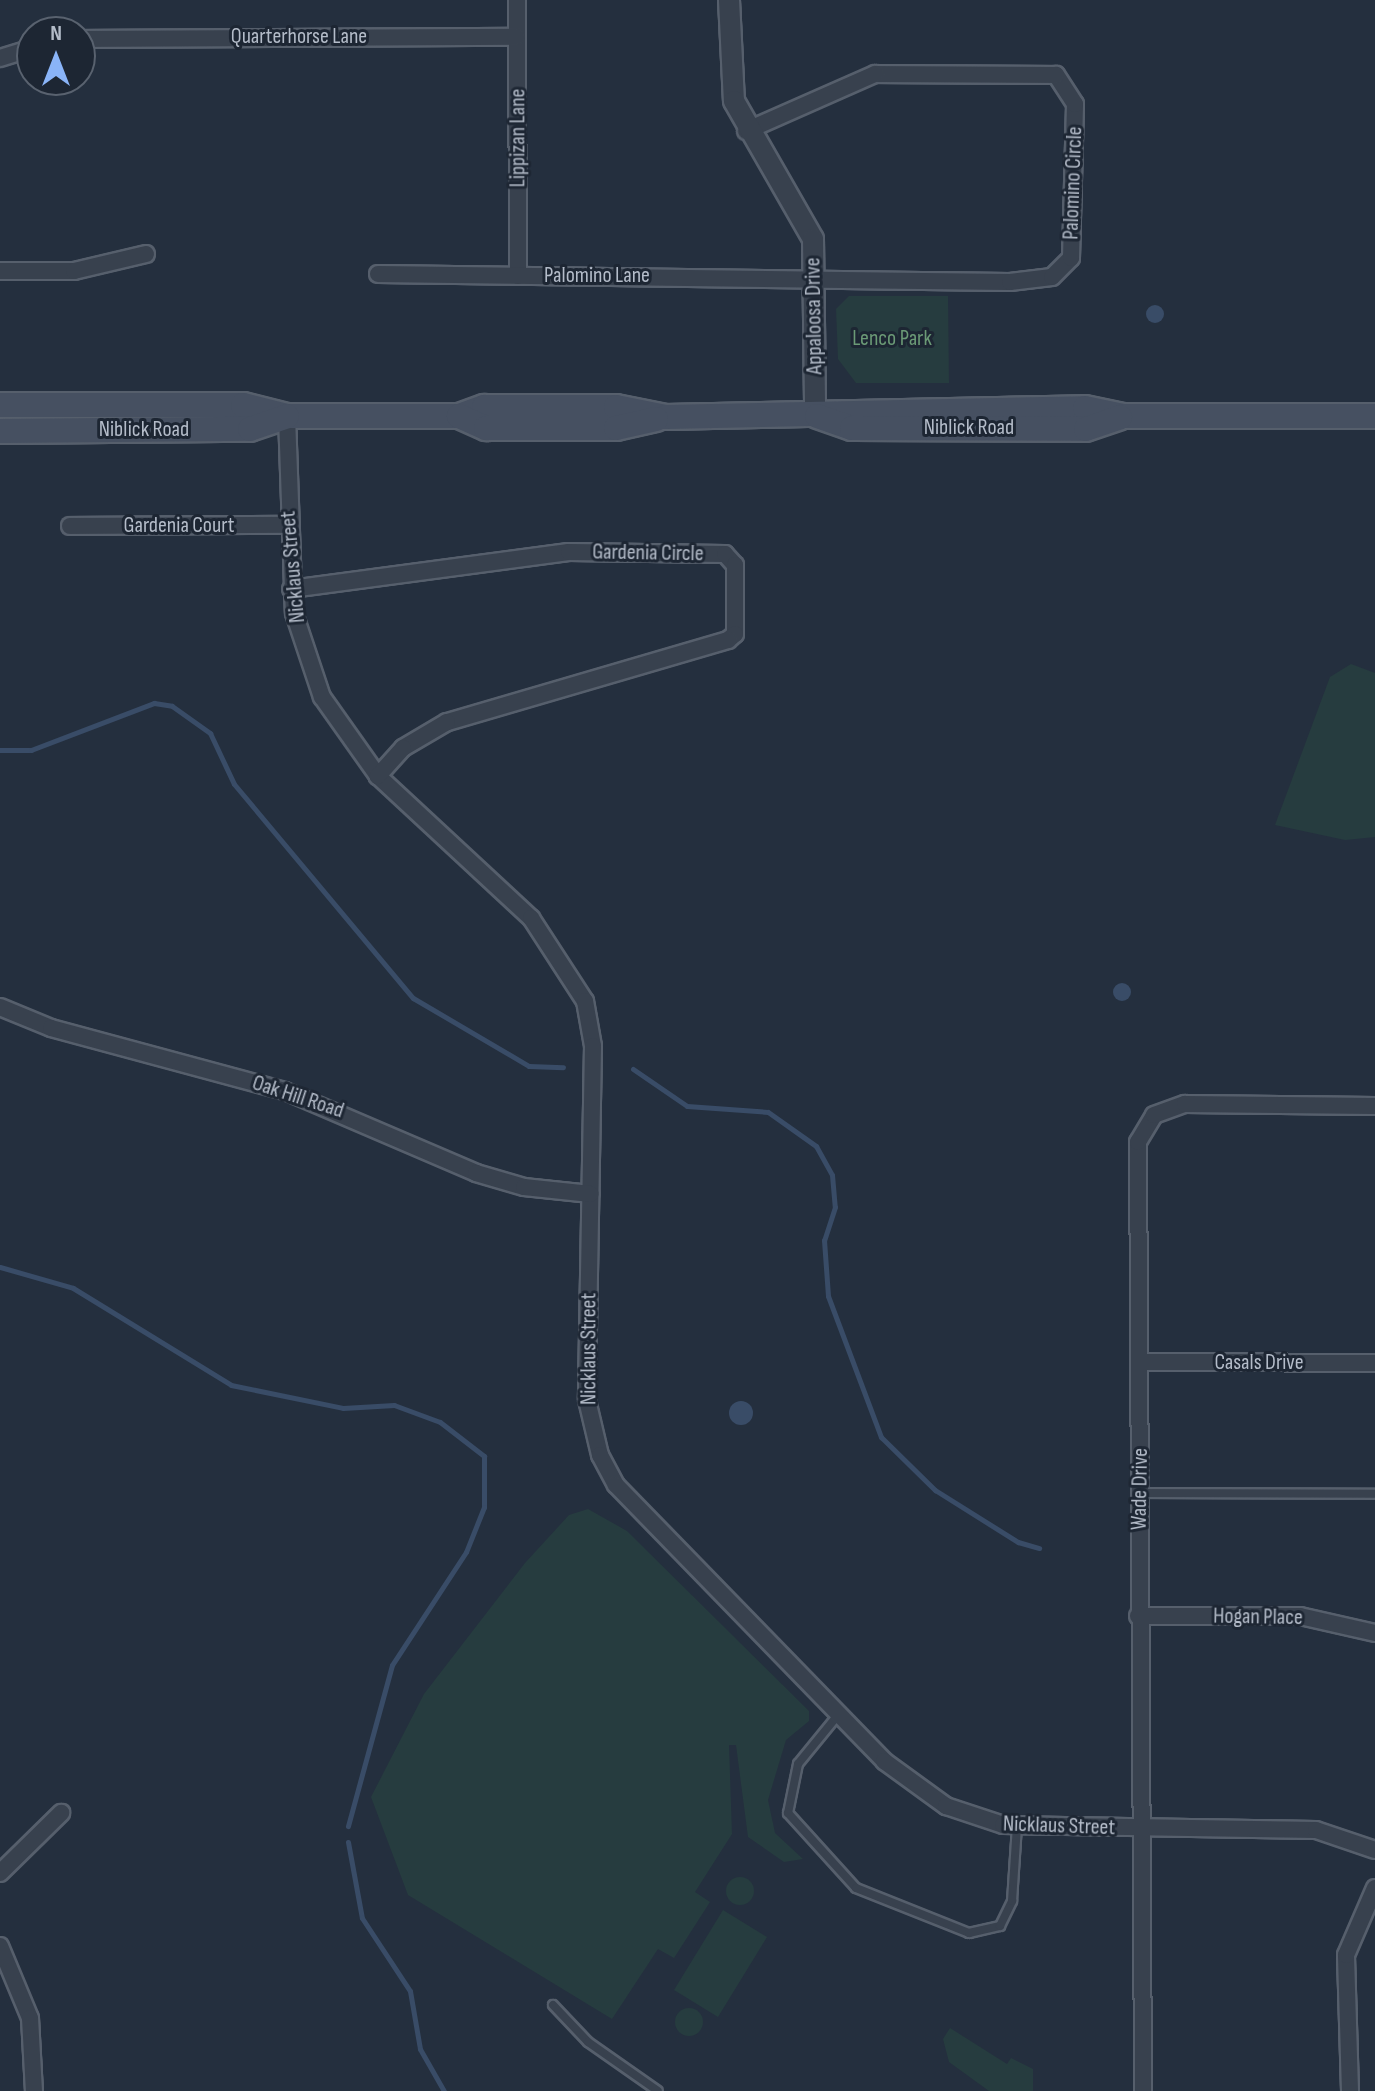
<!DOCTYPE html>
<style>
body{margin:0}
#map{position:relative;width:1375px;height:2091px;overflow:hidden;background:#242f3e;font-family:"Sofia Sans Condensed",sans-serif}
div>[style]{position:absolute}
.green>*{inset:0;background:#263c3f}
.round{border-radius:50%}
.water>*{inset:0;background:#394c67}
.stream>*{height:5px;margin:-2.5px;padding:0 2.5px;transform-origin:2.5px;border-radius:2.5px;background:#394c67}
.roads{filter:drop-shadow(2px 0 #565f6c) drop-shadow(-2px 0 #565f6c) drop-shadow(0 2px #565f6c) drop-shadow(0 -2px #565f6c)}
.service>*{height:8px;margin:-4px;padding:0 4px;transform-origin:4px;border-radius:4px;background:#38414e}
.minor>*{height:16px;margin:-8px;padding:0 8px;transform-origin:8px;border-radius:8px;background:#38414e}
.tertiary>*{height:20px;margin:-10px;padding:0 10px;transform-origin:10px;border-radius:10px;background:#38414e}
.secondary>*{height:24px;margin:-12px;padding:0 12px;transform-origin:12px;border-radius:12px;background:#465061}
span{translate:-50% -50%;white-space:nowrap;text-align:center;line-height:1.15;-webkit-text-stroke:6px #1d2633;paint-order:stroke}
.street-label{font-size:22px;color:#b4bcc9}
.park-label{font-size:22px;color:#6b9a76}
.north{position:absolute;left:16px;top:16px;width:80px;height:80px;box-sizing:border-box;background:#1d2633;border:2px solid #59626f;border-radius:50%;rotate:0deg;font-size:22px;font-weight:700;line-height:32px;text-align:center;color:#b4bcc9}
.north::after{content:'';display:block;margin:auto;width:28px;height:36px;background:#8ab4f8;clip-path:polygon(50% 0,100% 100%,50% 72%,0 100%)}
</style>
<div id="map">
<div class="green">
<div style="clip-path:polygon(849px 296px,948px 296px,949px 383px,856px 383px,838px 359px,836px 309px)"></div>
<div style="clip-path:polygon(1351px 664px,1375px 673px,1375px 837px,1345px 840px,1275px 825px,1330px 677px)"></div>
<div style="clip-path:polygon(588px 1509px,627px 1531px,809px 1711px,809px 1721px,786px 1740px,768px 1800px,775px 1833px,803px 1859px,784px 1862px,748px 1837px,736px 1745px,729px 1745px,732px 1834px,695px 1892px,710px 1902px,674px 1958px,658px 1949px,612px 2019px,408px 1895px,371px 1797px,424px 1694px,525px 1563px,569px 1515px)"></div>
<div class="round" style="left:726px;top:1877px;width:28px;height:28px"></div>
<div style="clip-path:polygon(723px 1910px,767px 1937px,718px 2017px,674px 1990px)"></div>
<div class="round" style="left:675px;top:2008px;width:28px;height:28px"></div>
<div style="clip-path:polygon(950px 2028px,1007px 2064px,1011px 2058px,1033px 2069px,1033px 2091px,989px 2091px,949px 2062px,943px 2039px)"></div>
</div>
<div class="water">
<div class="round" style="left:1146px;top:305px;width:18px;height:18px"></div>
<div class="round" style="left:1113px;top:983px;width:18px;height:18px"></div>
<div class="round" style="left:729px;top:1401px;width:24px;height:24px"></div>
</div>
<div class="stream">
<div style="left:0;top:750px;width:31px"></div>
<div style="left:31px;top:750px;width:132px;rotate:-20.9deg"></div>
<div style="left:154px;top:703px;width:18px;rotate:9deg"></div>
<div style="left:172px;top:706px;width:47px;rotate:35.4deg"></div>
<div style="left:210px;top:733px;width:56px;rotate:64.8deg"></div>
<div style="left:234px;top:784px;width:279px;rotate:50.1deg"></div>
<div style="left:413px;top:998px;width:134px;rotate:30.4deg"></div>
<div style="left:529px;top:1066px;width:34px;rotate:2deg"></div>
<div style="left:633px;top:1069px;width:65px;rotate:34.4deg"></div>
<div style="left:687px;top:1106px;width:81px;rotate:4.2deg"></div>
<div style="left:768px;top:1112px;width:59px;rotate:35.3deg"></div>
<div style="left:816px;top:1146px;width:33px;rotate:61deg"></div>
<div style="left:832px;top:1175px;width:32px;rotate:85deg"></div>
<div style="left:835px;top:1207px;width:35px;rotate:108deg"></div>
<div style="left:824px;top:1240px;width:56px;rotate:85.9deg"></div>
<div style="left:828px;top:1296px;width:151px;rotate:69.4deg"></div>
<div style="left:881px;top:1437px;width:76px;rotate:44.5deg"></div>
<div style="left:935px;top:1490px;width:98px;rotate:32.1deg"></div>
<div style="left:1018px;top:1542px;width:22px;rotate:16deg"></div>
<div style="left:0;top:1267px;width:76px;rotate:16deg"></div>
<div style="left:73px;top:1288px;width:185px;rotate:31.5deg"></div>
<div style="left:231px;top:1385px;width:114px;rotate:11.6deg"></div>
<div style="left:343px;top:1408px;width:51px;rotate:-3.4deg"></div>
<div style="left:394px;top:1405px;width:49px;rotate:20.3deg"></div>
<div style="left:440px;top:1422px;width:56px;rotate:37.7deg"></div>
<div style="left:484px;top:1456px;width:51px;rotate:90deg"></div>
<div style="left:484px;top:1507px;width:48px;rotate:111.8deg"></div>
<div style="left:466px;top:1552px;width:135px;rotate:123.2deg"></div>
<div style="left:392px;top:1665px;width:167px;rotate:105.3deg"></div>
<div style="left:348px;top:1842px;width:77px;rotate:79.6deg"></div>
<div style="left:362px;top:1918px;width:87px;rotate:56.7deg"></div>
<div style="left:410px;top:1991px;width:59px;rotate:80.2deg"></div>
<div style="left:420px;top:2049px;width:48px;rotate:60.3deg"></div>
</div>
<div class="roads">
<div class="service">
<div style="left:1140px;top:1493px;width:235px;rotate:0.2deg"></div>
<div style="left:838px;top:1715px;width:63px;rotate:129.2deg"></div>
<div style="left:798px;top:1764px;width:50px;rotate:101.5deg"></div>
<div style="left:788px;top:1813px;width:101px;rotate:47.8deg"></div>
<div style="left:856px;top:1888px;width:122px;rotate:21.7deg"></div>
<div style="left:969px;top:1933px;width:32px;rotate:-13deg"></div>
<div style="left:1000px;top:1926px;width:28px;rotate:-64deg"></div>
<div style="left:1012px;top:1901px;width:75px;rotate:-86.2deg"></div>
<div style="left:553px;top:2005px;width:51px;rotate:46.6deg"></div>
<div style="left:588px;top:2042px;width:85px;rotate:35deg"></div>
</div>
<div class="minor">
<div style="left:517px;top:0;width:276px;rotate:89.8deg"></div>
<div style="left:80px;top:39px;width:437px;rotate:-0.3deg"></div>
<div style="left:0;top:58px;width:34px;rotate:-17deg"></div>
<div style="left:0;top:271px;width:74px"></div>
<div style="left:74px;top:271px;width:74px;rotate:-13.3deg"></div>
<div style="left:378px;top:274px;width:632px;rotate:0.73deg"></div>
<div style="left:1010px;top:282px;width:42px;rotate:-6.8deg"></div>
<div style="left:1052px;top:277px;width:27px;rotate:-45deg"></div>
<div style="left:1071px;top:258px;width:154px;rotate:-88.5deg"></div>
<div style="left:1075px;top:104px;width:35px;rotate:-123deg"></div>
<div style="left:1056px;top:75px;width:181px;rotate:-179.7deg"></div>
<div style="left:875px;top:74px;width:141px;rotate:156.2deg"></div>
<div style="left:287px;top:416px;width:197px;rotate:88deg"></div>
<div style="left:294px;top:613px;width:89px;rotate:71.6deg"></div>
<div style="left:322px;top:697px;width:97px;rotate:54.7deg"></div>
<div style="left:378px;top:776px;width:209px;rotate:42.9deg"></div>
<div style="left:531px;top:918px;width:99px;rotate:57deg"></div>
<div style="left:585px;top:1001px;width:46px;rotate:79.9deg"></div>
<div style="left:593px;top:1046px;width:354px;rotate:91deg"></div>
<div style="left:587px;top:1400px;width:57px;rotate:76.7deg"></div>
<div style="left:600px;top:1455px;width:34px;rotate:62deg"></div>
<div style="left:616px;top:1485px;width:385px;rotate:45.8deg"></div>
<div style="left:884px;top:1761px;width:77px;rotate:36deg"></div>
<div style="left:946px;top:1806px;width:60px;rotate:18.4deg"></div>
<div style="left:1003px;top:1825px;width:313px;rotate:0.9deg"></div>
<div style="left:1316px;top:1830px;width:62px;rotate:18.7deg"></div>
<div style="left:70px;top:526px;width:218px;rotate:-0.3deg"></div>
<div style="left:291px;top:589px;width:280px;rotate:-7.6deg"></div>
<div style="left:569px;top:552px;width:156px;rotate:0.7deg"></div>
<div style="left:725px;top:554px;width:15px;rotate:48deg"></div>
<div style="left:735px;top:565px;width:69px;rotate:90deg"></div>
<div style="left:735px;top:634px;width:9px;rotate:139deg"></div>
<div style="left:728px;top:640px;width:293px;rotate:163.7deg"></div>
<div style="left:447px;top:722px;width:51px;rotate:149.4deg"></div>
<div style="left:403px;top:748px;width:38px;rotate:132deg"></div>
<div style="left:0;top:1007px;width:55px;rotate:22.4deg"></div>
<div style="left:51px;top:1028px;width:242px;rotate:15.1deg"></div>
<div style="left:285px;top:1091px;width:208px;rotate:23.2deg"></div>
<div style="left:476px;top:1173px;width:50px;rotate:16.3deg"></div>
<div style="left:524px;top:1187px;width:67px;rotate:6deg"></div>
<div style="left:1142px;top:1362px;width:233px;rotate:0.2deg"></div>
<div style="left:1138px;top:1616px;width:162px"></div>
<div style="left:1300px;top:1616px;width:77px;rotate:12.8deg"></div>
<div style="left:0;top:1873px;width:86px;rotate:-44.5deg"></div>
<div style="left:0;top:1946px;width:78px;rotate:67.4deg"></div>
<div style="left:30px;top:2018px;width:73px;rotate:86.9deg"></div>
<div style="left:1143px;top:2091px;width:949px;rotate:-90.3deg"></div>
<div style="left:1138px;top:1142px;width:31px;rotate:-59deg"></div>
<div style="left:1154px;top:1115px;width:33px;rotate:-20deg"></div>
<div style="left:1185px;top:1104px;width:190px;rotate:0.6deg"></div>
<div style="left:1350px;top:2091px;width:136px;rotate:-91.7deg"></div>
<div style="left:1346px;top:1955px;width:73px;rotate:-66.6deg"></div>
</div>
<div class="tertiary">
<div style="left:729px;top:0;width:101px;rotate:87.2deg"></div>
<div style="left:734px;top:101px;width:159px;rotate:60.2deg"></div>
<div style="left:813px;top:239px;width:176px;rotate:89.3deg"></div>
</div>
<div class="secondary">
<div style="left:0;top:405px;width:243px"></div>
<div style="left:243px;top:405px;width:45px;rotate:14deg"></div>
<div style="left:287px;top:416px;width:172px"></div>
<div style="left:459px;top:416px;width:27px;rotate:-20deg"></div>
<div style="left:484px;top:407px;width:132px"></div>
<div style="left:616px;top:407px;width:51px;rotate:11.3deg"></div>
<div style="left:666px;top:417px;width:419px;rotate:-1.2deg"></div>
<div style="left:1085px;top:408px;width:39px;rotate:12deg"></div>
<div style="left:1123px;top:416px;width:252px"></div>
<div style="left:459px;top:416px;width:30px;rotate:24deg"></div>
<div style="left:486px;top:428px;width:130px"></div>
<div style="left:616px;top:428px;width:41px;rotate:-12.7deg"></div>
<div style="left:817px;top:416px;width:37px;rotate:19deg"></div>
<div style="left:852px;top:428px;width:234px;rotate:0.2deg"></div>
<div style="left:1086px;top:429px;width:36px;rotate:-19deg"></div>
<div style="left:0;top:431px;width:250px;rotate:-0.5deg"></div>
<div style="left:250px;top:429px;width:39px;rotate:-19deg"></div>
</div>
</div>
<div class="street-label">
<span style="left:299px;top:37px">Quarterhorse Lane</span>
<span style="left:518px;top:138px;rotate:-90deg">Lippizan Lane</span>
<span style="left:1073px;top:183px;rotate:-88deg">Palomino Circle</span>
<span style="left:597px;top:276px">Palomino Lane</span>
<span style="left:814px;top:316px;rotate:-91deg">Appaloosa Drive</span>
<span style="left:969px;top:428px">Niblick Road</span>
<span style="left:144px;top:430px">Niblick Road</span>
<span style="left:179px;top:526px">Gardenia Court</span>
<span style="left:648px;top:553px;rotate:1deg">Gardenia Circle</span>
<span style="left:293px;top:567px;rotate:-95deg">Nicklaus Street</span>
<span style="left:298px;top:1097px;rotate:18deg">Oak Hill Road</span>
<span style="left:589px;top:1349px;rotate:-90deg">Nicklaus Street</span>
<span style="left:1259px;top:1363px">Casals Drive</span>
<span style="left:1140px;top:1489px;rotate:-89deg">Wade Drive</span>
<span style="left:1258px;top:1617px;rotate:1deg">Hogan Place</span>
<span style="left:1059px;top:1826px;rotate:2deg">Nicklaus Street</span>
</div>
<div class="park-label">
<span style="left:892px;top:339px">Lenco Park</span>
</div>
<div class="north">N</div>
</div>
